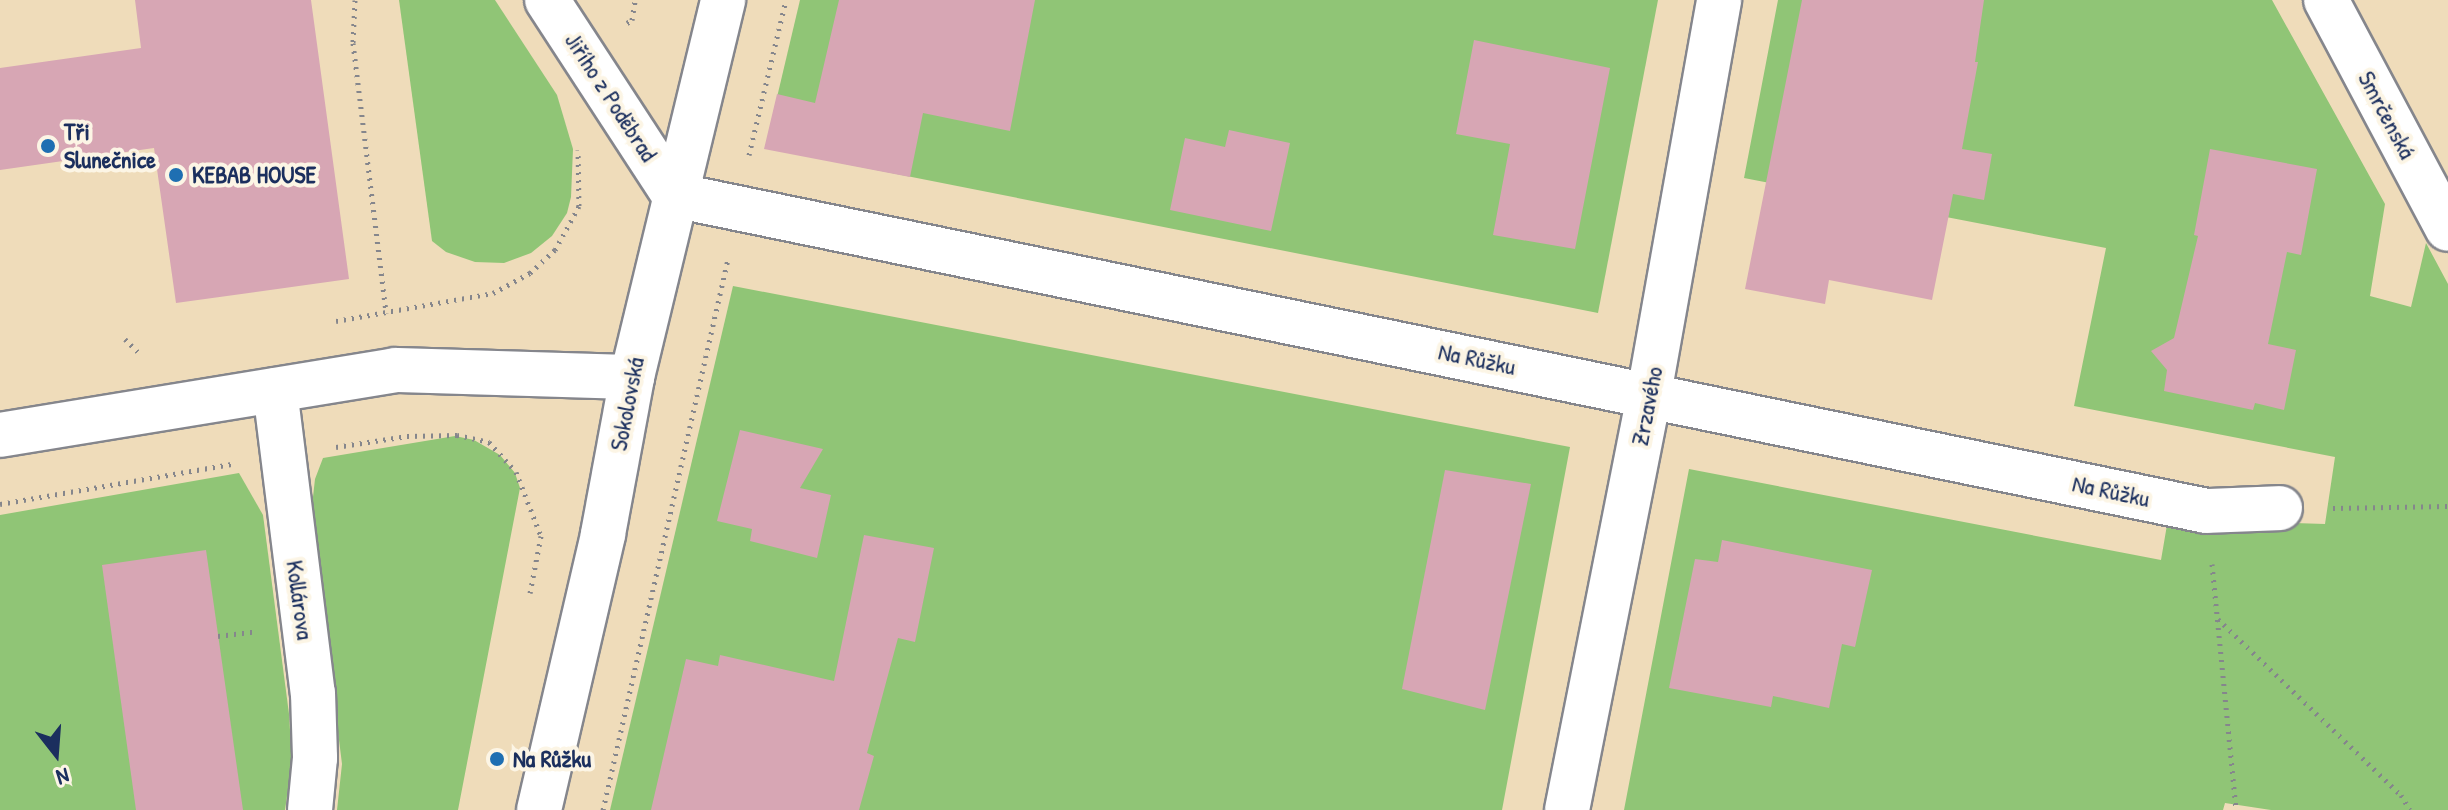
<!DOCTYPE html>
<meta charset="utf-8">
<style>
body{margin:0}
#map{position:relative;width:2448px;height:810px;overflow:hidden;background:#efdcba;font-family:"Patrick Hand",sans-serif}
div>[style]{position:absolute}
.green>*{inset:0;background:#90c576}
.building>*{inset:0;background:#d7a6b4}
.path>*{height:5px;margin-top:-2.5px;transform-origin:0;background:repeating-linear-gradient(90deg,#85868c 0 2px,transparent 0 8px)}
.roads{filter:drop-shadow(2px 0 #85868c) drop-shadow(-2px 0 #85868c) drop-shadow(0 2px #85868c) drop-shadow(0 -2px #85868c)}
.minor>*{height:44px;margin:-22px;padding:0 22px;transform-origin:22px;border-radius:22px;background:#fff}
.dots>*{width:22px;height:22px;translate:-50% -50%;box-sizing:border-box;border:4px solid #fcf5e5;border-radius:50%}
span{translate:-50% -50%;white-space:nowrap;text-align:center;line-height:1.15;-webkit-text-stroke:8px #fcf5e5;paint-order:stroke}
.street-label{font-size:24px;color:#1b2f5e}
.poi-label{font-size:24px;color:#1b2f5e;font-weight:700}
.left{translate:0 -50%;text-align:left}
.north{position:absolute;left:16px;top:714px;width:80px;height:80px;-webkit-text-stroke:6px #fcf5e5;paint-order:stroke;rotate:163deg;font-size:22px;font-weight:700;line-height:32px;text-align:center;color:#1b2f5e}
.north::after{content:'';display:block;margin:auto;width:28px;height:36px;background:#1b2f5e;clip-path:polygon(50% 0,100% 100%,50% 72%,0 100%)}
</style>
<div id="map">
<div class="green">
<div style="clip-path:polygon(399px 0,495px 0,557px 95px,573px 149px,571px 197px,567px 213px,552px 236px,531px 253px,504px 263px,475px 262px,446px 252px,432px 241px)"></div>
<div style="clip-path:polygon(800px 0,1658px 0,1598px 313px,765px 148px)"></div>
<div style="clip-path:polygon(1778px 0,2272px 0,2385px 204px,2370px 296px,2411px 307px,2426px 243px,2448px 284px,2448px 810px,2271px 810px,2225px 803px,2223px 810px,1624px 810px,1689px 469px,2161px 560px,2168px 519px,2325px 524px,2335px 457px,2074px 406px,2106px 248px,1744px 178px)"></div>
<div style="clip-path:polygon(733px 286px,1570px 447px,1502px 810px,610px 810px)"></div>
<div style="clip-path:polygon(455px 436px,474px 440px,500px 455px,515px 473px,520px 488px,458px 810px,337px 810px,342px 764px,311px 515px,315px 479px,323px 458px)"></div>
<div style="clip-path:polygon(239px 473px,263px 515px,289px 714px,292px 762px,285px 810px,0 810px,0 515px)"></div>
</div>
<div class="building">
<div style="clip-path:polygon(135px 0,311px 0,349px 279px,176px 303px,154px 148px,0 170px,0 68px,141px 48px)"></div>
<div style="clip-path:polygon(839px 0,1035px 0,1010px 131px,923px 113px,910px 177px,764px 149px,777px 94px,815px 103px)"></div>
<div style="clip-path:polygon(1802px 0,1984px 0,1975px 62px,1978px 62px,1962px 149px,1992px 154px,1984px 200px,1953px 194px,1932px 300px,1829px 280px,1825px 304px,1745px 289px)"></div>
<div style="clip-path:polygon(1474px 40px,1610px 68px,1575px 249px,1493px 235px,1510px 144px,1456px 134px)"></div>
<div style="clip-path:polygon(1229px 130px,1290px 143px,1271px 231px,1170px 210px,1185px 138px,1225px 147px)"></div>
<div style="clip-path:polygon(2210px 149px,2317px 169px,2301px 255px,2287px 252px,2268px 344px,2296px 350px,2284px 410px,2255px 403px,2253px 410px,2164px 391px,2167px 370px,2151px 351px,2174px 338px,2198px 236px,2194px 235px)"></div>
<div style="clip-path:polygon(740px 430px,823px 449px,800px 488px,831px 495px,817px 558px,750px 541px,752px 529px,717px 521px)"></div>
<div style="clip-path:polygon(1445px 470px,1531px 484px,1485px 710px,1402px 689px)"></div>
<div style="clip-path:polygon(864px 535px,934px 548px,915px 642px,898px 638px,867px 753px,874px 756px,859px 810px,651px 810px,686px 659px,718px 666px,720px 655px,834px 681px)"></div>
<div style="clip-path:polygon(1722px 540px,1872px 570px,1855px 647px,1842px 644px,1829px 708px,1773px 696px,1771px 707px,1669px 688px,1695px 559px,1718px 562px)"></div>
<div style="clip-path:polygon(206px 550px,243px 810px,136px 810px,102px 565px)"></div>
</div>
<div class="path">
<div style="left:355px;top:0;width:43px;rotate:92.7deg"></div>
<div style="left:353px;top:43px;width:272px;rotate:83deg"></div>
<div style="left:627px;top:23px;width:6px;rotate:-31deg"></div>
<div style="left:632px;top:20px;width:20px;rotate:-81deg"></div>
<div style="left:749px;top:155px;width:159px;rotate:-76.6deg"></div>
<div style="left:336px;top:321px;width:159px;rotate:-10.1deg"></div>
<div style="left:493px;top:293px;width:42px;rotate:-28.4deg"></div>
<div style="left:530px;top:273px;width:34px;rotate:-43deg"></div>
<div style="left:555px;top:250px;width:50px;rotate:-61.4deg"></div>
<div style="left:579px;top:206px;width:56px;rotate:-91deg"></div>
<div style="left:125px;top:339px;width:23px;rotate:45deg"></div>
<div style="left:336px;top:447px;width:72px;rotate:-8.8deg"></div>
<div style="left:407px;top:436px;width:50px;rotate:-1.1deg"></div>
<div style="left:457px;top:435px;width:33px;rotate:12deg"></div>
<div style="left:489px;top:442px;width:40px;rotate:48deg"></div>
<div style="left:516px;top:472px;width:69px;rotate:68.7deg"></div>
<div style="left:541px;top:536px;width:58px;rotate:100.9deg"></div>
<div style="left:0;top:504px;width:235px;rotate:-9.8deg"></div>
<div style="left:2333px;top:508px;width:115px;rotate:-1deg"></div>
<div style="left:2212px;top:564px;width:247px;rotate:84.4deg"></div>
<div style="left:2218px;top:619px;width:254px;rotate:43.9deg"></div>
<div style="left:2401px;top:795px;width:17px;rotate:59deg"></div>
<div style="left:218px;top:636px;width:35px;rotate:-7deg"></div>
<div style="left:603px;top:810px;width:565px;rotate:-77.22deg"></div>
</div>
<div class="roads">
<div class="minor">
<div style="left:547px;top:0;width:233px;rotate:56.9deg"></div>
<div style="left:674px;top:195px;width:1564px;rotate:11.65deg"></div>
<div style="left:2206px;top:511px;width:74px;rotate:-2.3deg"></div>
<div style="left:2326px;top:0;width:259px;rotate:62deg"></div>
<div style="left:275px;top:390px;width:305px;rotate:82.9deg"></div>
<div style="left:313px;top:693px;width:65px;rotate:88.2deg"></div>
<div style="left:315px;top:758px;width:52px;rotate:95.5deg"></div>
<div style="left:0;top:435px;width:400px;rotate:-9.3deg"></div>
<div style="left:395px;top:370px;width:237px;rotate:1.7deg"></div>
<div style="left:539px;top:810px;width:283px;rotate:-76.9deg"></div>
<div style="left:603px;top:534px;width:160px;rotate:-79.5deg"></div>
<div style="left:632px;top:377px;width:388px;rotate:-76.4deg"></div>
<div style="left:1567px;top:810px;width:424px;rotate:-78.8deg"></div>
<div style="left:1649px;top:394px;width:400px;rotate:-79.9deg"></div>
</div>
</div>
<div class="dots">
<div style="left:48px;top:146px;background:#1f6fb2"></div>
<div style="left:176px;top:175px;background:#1f6fb2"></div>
<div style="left:497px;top:759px;background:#1f6fb2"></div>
</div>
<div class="street-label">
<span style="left:611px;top:97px;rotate:57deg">Jiřího z Poděbrad</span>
<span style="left:2387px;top:115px;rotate:62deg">Smrčenská</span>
<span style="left:1477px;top:359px;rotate:12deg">Na Růžku</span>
<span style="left:627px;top:404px;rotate:-79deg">Sokolovská</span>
<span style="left:1647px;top:406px;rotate:-79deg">Zrzavého</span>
<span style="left:2111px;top:491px;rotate:12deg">Na Růžku</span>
<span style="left:300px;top:600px;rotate:82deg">Kollárova</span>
</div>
<div class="poi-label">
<span class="left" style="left:64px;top:146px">Tři<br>Slunečnice</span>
<span class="left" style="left:192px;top:175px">KEBAB HOUSE</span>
<span class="left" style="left:513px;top:759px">Na Růžku</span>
</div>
<div class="north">N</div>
</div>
